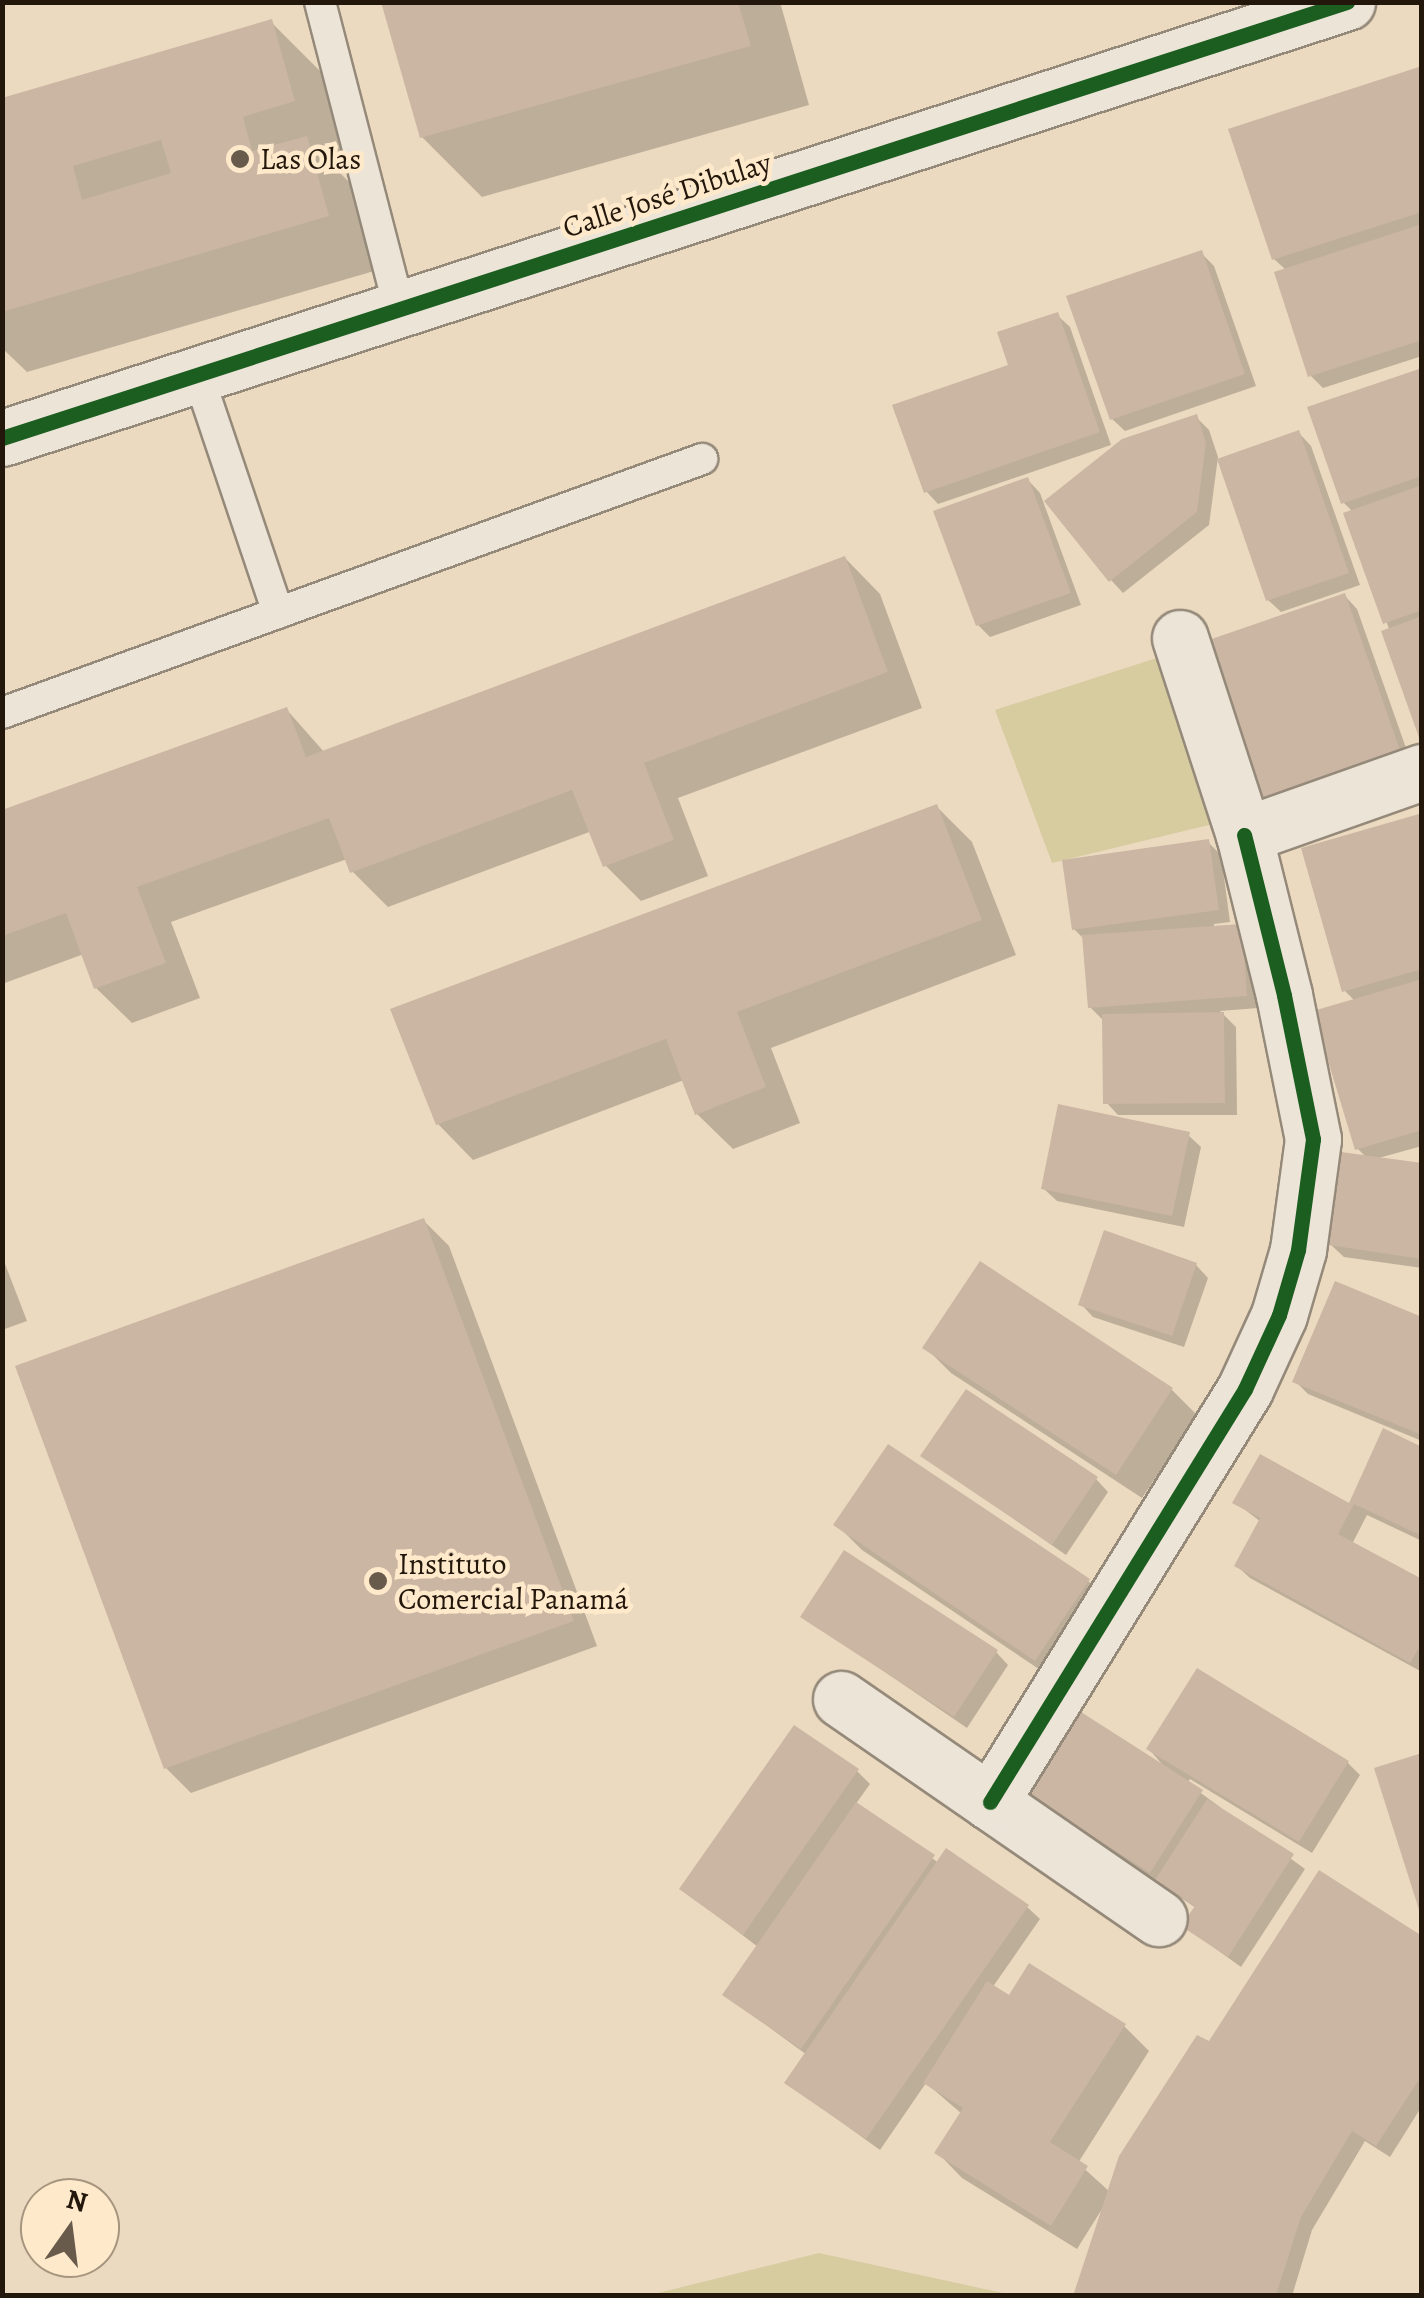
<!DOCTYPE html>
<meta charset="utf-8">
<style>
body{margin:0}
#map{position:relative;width:1424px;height:2298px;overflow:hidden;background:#ecdac0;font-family:Alegreya,serif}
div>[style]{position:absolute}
.green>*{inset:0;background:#d7cba0}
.shadow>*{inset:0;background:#0003}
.building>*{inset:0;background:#cbb5a3}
.roads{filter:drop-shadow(2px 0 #958a7a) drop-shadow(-2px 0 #958a7a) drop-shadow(0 2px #958a7a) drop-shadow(0 -2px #958a7a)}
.lane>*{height:30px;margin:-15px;padding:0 15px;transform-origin:15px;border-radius:15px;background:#ede4d8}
.street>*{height:55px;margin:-27.5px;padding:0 27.5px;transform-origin:27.5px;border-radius:27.5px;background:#ede4d8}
.cycleway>*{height:15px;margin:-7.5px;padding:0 7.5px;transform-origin:7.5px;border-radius:7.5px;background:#1b5e20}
.dots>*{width:28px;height:28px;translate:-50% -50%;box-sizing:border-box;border:5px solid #fee9cb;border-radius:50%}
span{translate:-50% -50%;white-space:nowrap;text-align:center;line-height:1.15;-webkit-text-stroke:9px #fee9cb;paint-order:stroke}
.poi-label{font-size:30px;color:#23170c}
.left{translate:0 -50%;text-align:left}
.street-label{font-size:30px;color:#23170c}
.frame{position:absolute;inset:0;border:5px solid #23170c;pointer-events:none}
.north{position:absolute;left:20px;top:2178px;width:100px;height:100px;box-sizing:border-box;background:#fee9cb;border:2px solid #a6957f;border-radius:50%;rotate:14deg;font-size:28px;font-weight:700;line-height:40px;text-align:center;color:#23170c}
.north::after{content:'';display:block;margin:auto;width:35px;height:45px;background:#695b4b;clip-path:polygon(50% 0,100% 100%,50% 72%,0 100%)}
</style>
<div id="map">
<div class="green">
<div style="clip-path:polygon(1163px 656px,1213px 824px,1052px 863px,995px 710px)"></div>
<div style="clip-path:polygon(819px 2253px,1012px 2295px,650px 2295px)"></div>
</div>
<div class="shadow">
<div style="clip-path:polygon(384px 2px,780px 2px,809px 105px,482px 197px,422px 137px)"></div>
<div style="clip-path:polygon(271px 22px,324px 75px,346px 154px,327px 160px,359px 192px,381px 269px,27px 372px,2px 348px,2px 101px)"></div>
<div style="clip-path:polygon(1422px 68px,1422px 356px,1323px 388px,1310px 375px,1286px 270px,1274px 259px)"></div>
<div style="clip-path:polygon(1201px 253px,1214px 266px,1256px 386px,1125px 431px,1112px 419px)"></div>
<div style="clip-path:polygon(1057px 315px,1070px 327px,1111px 445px,938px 504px,926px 491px,1011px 366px)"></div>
<div style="clip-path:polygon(1422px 370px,1422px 737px,1353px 512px,1344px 503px)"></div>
<div style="clip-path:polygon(1196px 417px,1209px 430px,1218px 457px,1209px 525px,1123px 593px,1111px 580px)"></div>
<div style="clip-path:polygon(1299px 433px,1311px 446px,1360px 585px,1281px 612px,1268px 600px)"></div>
<div style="clip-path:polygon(1028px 480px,1040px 493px,1081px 605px,990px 637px,978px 625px)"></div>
<div style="clip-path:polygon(845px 558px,880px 594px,922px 708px,678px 798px,708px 876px,641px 901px,605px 865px,592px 831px,388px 907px,353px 872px,347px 859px,171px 922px,200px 998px,132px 1023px,96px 988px,84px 954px,2px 984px,2px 813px,287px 710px,325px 753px)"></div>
<div style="clip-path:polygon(1345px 596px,1357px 609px,1412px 765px,1271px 813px)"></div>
<div style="clip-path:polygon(937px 807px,972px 842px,1016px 955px,771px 1048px,800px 1123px,733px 1149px,697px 1114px,684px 1080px,473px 1160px,438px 1124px)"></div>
<div style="clip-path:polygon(1419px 817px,1422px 1146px,1375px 1159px,1422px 1166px,1422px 1268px,1344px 1257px,1331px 1245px,1367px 1158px,1357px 1148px,1355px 1001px,1344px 990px)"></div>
<div style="clip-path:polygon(1208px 842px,1221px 855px,1230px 922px,1214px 924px,1214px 928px,1253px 939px,1258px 1008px,1220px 1011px,1236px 1027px,1237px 1115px,1118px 1115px,1106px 1102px,1104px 1021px,1090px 1007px,1085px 940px,1074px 929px)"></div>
<div style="clip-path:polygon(1188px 1135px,1201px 1147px,1184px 1227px,1057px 1201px,1044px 1189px)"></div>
<div style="clip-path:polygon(424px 1221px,449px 1246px,597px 1646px,191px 1793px,166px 1768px)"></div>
<div style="clip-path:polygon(2px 1256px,27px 1321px,2px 1330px)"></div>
<div style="clip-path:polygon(1196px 1265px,1208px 1278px,1184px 1347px,1093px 1317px,1081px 1304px)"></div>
<div style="clip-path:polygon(1422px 1320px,1422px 1441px,1308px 1394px,1295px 1381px)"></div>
<div style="clip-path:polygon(926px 1348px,1172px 1390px,1197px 1415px,1142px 1498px,951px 1373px)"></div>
<div style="clip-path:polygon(1422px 1449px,1422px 1541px,1367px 1515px,1352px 1544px,1422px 1582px,1422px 1672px,1250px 1578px,1237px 1566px,1261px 1522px,1235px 1502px,1350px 1507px)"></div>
<div style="clip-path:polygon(924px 1456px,1096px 1479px,1108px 1492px,1066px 1555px)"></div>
<div style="clip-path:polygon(837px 1525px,1088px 1581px,1114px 1606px,1061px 1684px,862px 1550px)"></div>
<div style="clip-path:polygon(803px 1616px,996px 1652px,1008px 1665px,967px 1728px)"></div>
<div style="clip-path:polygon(1149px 1749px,1348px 1763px,1360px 1775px,1312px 1853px,1190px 1779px,1187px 1783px,1305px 1869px,1241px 1967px,1184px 1926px,1196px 1908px,1031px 1795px,1166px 1769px)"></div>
<div style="clip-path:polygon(857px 1771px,870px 1784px,855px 1805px,939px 1863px,1027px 1907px,1040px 1919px,992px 1988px,1010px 1999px,1124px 2026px,1149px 2051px,1078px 2163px,1110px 2192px,1210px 2045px,1422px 1939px,1422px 2106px,1390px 2157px,1365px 2141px,1312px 2230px,1292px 2296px,1075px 2296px,1102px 2209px,1077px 2249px,962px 2178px,937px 2152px,962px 2114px,926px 2083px,880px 2150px,787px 2083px,807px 2055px,725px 1995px,758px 1947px,682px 1889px)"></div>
</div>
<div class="building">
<div style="clip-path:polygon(381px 2px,738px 2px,751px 46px,420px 138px)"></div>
<div style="clip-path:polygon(evenodd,272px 19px,295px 101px,243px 117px,252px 151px,307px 136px,329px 216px,2px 312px,2px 98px,272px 19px,161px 140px,171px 173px,82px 200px,73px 166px,161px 140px)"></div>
<div style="clip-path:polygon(1422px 66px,1422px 212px,1272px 260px,1228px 129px)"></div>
<div style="clip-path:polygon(1422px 224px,1422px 340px,1308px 377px,1274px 272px)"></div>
<div style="clip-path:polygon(1202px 250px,1245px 374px,1110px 420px,1066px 296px)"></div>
<div style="clip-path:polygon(1058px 312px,1100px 432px,924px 493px,892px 405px,1008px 365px,997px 332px)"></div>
<div style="clip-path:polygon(1422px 368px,1422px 476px,1341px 504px,1307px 407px)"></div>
<div style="clip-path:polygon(1197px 414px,1206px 443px,1197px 512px,1109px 582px,1044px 501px,1122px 439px)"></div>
<div style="clip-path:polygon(1299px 430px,1349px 573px,1266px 601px,1217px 459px)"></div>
<div style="clip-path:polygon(1028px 477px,1071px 593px,976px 626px,933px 511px)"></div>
<div style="clip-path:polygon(1422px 485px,1422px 610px,1383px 624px,1343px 513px)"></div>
<div style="clip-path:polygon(845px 556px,888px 672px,644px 763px,674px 840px,603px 867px,572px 790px,350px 873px,329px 818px,137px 887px,166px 963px,94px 989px,66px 913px,2px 936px,2px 810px,287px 707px,306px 757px)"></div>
<div style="clip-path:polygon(1345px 593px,1401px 753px,1256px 802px,1200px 643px)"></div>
<div style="clip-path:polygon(1422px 616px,1422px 743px,1421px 743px,1381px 631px)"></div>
<div style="clip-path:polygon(937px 804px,982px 920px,737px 1012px,766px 1087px,695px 1115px,666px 1039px,436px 1125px,390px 1009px)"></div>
<div style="clip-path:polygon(1419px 814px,1422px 969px,1342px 992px,1301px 848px)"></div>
<div style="clip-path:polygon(1209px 839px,1219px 910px,1072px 930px,1062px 860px)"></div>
<div style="clip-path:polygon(1242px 924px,1247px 996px,1088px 1008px,1082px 935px)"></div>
<div style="clip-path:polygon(1422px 979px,1422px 1130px,1355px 1150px,1313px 1011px)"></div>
<div style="clip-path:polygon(1224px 1012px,1225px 1103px,1103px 1104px,1102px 1014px)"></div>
<div style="clip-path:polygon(1058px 1104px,1190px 1132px,1172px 1216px,1041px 1189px)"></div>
<div style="clip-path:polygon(1341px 1152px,1422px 1163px,1422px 1259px,1328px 1245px)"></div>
<div style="clip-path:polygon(424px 1218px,574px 1621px,164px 1769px,15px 1366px)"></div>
<div style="clip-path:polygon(1104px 1230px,1197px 1263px,1172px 1336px,1078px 1305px)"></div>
<div style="clip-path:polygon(980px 1261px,1173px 1388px,1116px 1475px,922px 1348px)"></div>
<div style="clip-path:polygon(1335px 1281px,1422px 1317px,1422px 1435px,1292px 1382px)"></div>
<div style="clip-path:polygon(966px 1389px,1098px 1477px,1052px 1545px,920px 1456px)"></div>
<div style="clip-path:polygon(1383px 1428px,1422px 1447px,1422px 1536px,1354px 1504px,1338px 1534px,1422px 1579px,1422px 1643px,1410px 1663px,1234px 1566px,1260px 1518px,1232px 1503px,1260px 1454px,1349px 1503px)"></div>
<div style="clip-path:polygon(888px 1444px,1090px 1579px,1035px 1661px,833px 1525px)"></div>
<div style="clip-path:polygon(844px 1550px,998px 1650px,954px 1717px,800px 1617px)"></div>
<div style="clip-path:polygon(1197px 1668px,1349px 1761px,1299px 1842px,1146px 1749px)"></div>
<div style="clip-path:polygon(1081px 1712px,1203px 1790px,1150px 1873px,1028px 1795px)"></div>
<div style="clip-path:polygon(794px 1725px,859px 1769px,743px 1935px,679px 1889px)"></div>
<div style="clip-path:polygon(1422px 1753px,1422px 1916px,1421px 1916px,1374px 1768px)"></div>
<div style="clip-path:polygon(1207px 1799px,1294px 1854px,1228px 1957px,1181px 1926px,1195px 1906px,1155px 1880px)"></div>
<div style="clip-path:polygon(856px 1802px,935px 1855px,801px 2049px,722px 1995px)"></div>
<div style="clip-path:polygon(946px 1848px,1029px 1905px,866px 2139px,784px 2083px)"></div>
<div style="clip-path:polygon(1319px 1870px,1422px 1936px,1422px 2075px,1376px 2146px,1352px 2131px,1301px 2217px,1276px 2295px,1073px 2296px,1119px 2156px,1197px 2035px,1209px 2041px)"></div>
<div style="clip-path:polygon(1029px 1963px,1126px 2024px,1050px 2142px,1088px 2166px,1051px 2226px,934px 2153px,963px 2108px,923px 2083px,987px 1981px,1009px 1995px)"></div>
</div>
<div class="roads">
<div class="lane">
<div style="left:320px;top:2px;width:319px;rotate:75.5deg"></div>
<div style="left:198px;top:375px;width:251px;rotate:71.4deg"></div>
<div style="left:2px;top:713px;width:745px;rotate:-19.94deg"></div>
</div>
<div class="street">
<div style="left:2px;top:438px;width:1414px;rotate:-17.96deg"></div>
<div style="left:1180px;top:638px;width:207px;rotate:72deg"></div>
<div style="left:1244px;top:835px;width:189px;rotate:-19.5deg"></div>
<div style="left:841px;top:1699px;width:386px;rotate:34.6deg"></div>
<div style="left:990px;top:1802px;width:485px;rotate:-58.3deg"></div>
<div style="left:1245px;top:1389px;width:81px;rotate:-65.3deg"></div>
<div style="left:1279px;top:1315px;width:68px;rotate:-73.7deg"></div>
<div style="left:1298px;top:1250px;width:112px;rotate:-82.3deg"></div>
<div style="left:1313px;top:1139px;width:147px;rotate:-101.4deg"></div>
<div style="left:1284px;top:995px;width:165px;rotate:-104deg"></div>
</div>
</div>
<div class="cycleway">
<div style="left:2px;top:438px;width:1414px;rotate:-17.96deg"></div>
<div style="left:990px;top:1802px;width:485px;rotate:-58.3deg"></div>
<div style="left:1245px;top:1389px;width:81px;rotate:-65.3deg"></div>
<div style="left:1279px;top:1315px;width:68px;rotate:-73.7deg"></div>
<div style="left:1298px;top:1250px;width:112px;rotate:-82.3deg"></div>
<div style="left:1313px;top:1139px;width:147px;rotate:-101.4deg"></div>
<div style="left:1284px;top:995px;width:165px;rotate:-104deg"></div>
</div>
<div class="dots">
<div style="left:240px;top:159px;background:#695b4b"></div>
<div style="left:378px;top:1581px;background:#695b4b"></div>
</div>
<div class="poi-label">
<span class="left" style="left:260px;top:159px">Las Olas</span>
<span class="left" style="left:398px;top:1581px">Instituto<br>Comercial Panamá</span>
</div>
<div class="street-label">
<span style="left:667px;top:195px;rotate:-18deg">Calle José Dibulay</span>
</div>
<div class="frame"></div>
<div class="north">N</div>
</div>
